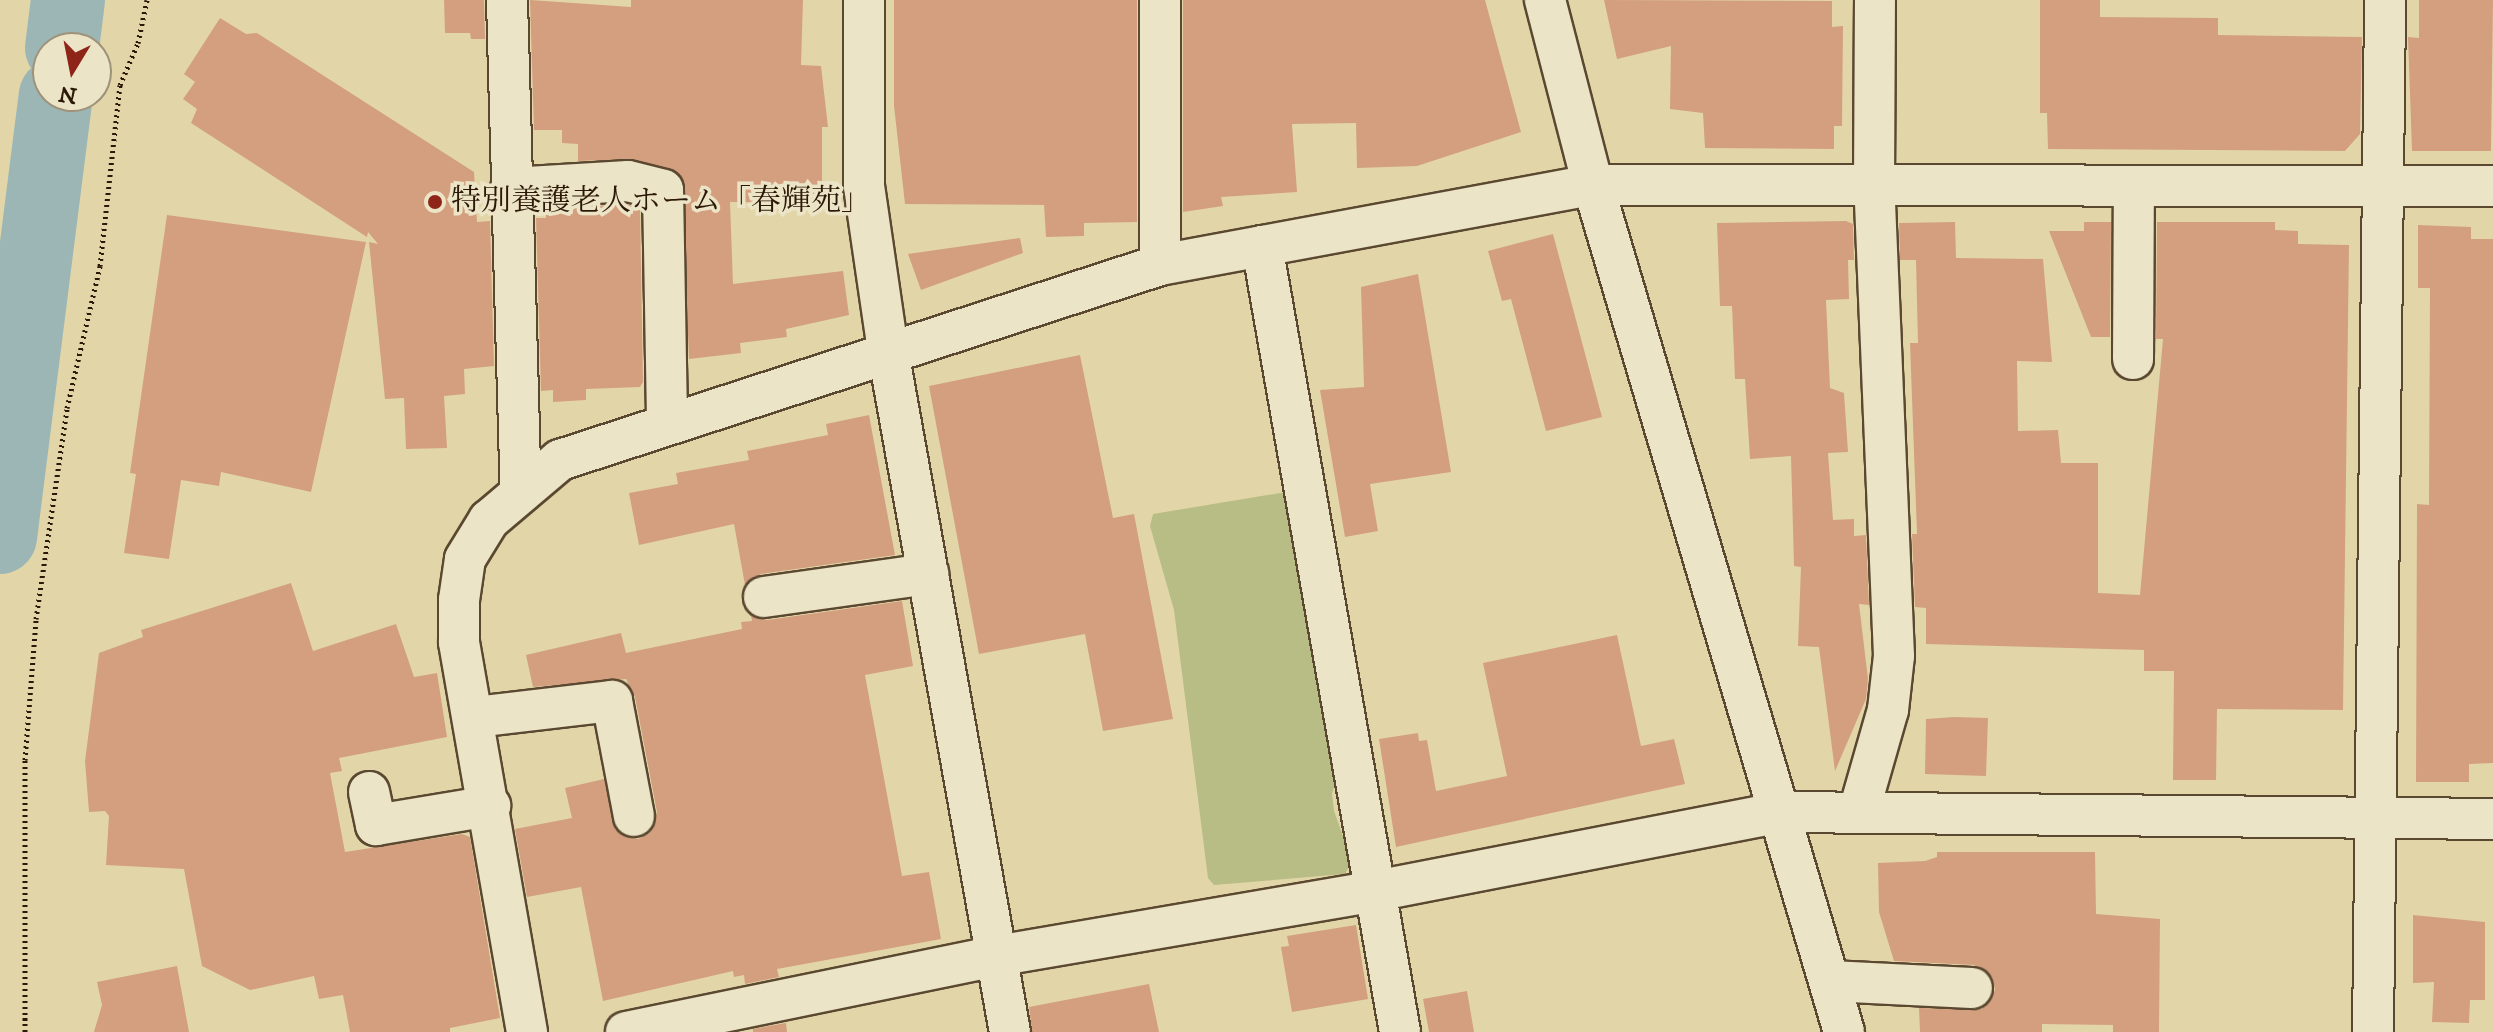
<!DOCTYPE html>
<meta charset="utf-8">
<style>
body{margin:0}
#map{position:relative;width:2493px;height:1032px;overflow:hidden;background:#e2d6a9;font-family:"IM FELL DW Pica","Noto Serif JP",serif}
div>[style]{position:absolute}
.green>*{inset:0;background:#b7bd85}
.river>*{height:74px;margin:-37px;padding:0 37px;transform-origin:37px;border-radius:37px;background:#9bb6b5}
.building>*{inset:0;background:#d39f7f}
.path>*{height:5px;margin-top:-2.5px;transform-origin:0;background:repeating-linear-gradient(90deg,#2c1807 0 2px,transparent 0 6px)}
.roads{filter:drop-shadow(2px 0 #5a4830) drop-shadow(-2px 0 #5a4830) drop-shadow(0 2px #5a4830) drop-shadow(0 -2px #5a4830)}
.minor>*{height:40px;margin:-20px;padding:0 20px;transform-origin:20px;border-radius:20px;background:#ece4c7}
.dots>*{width:22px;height:22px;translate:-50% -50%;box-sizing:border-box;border:4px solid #ece4c7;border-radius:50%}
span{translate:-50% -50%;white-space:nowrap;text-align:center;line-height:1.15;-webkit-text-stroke:7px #ece4c7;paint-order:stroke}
.poi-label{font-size:30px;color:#2c1807}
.left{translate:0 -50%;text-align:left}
.north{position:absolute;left:32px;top:32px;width:80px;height:80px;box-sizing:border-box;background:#ece4c7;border:2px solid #9f927a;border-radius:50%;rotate:190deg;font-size:22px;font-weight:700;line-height:32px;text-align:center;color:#2c1807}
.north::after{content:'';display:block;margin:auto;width:28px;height:36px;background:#8f2418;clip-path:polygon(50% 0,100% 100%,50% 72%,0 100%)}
</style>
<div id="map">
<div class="green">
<div style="clip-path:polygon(1286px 492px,1338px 772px,1332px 794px,1334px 811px,1352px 861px,1345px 874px,1214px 885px,1208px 878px,1174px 610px,1150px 526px,1153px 514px)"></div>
</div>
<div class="river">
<div style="left:62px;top:48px;width:48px;rotate:-82.9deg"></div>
<div style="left:0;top:537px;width:445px;rotate:-82.8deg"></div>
</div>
<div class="building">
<div style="clip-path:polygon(444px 0,484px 0,485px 39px,471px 39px,470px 33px,445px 33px)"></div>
<div style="clip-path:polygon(530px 0,631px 7px,631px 0,803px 0,801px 65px,821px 66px,828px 127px,822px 127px,822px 203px,730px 202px,733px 284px,843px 271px,849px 315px,786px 329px,787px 337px,740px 343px,741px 353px,689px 359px,682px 177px,633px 159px,578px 161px,578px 144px,562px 143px,562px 130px,534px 130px)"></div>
<div style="clip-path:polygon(894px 0,1137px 0,1137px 222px,1084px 223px,1084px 236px,1046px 237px,1044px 205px,905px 204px,894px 106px)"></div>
<div style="clip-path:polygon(1183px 0,1485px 0,1521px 132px,1417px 166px,1357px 168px,1356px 123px,1292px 124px,1297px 192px,1221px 197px,1223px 206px,1183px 212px)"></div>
<div style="clip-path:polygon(1604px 0,1832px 1px,1832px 27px,1843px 26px,1842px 126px,1834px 126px,1834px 149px,1705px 148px,1703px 113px,1670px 109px,1671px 46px,1617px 59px)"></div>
<div style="clip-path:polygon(2040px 0,2100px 0,2100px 17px,2218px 18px,2218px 35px,2362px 37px,2360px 134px,2345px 151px,2048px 149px,2047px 113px,2040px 113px)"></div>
<div style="clip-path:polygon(2419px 0,2493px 0,2491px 151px,2412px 151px,2408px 37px,2419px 38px)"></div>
<div style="clip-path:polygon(220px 18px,246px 34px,257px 33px,474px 172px,477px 222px,490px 221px,494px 366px,464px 369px,465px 394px,444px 396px,447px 448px,406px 449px,404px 398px,385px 399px,369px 242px,378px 244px,368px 232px,367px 237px,191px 123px,197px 109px,183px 99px,195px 82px,184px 74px)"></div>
<div style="clip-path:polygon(626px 204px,640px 208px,643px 382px,640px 387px,586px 389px,586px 400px,553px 402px,553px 390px,541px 391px,536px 218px,546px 218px,546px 209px)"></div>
<div style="clip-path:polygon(167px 215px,366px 242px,311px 492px,221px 472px,219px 486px,181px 480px,169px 559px,124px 553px,136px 474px,130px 473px)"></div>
<div style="clip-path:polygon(1846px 221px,1853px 224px,1854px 260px,1848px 260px,1849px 299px,1826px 300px,1830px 388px,1844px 393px,1848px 452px,1828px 453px,1833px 520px,1854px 519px,1854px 536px,1866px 535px,1869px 605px,1859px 604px,1868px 679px,1866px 699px,1835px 771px,1819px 647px,1798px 646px,1801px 567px,1794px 566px,1791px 456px,1750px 459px,1745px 379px,1735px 379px,1732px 306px,1720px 306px,1717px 223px)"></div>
<div style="clip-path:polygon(1955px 222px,1956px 258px,2043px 259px,2052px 362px,2017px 361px,2018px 431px,2058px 430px,2061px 463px,2098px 463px,2098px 593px,2140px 595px,2163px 339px,2156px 339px,2157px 222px,2275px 222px,2275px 230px,2298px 231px,2298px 244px,2349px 245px,2343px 710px,2217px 709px,2216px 780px,2173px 780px,2174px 671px,2144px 671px,2144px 650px,1926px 644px,1926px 608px,1915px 607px,1912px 534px,1917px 534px,1910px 343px,1918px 343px,1916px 260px,1900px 260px,1899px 223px)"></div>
<div style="clip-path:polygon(2084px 222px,2111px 222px,2110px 337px,2091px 337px,2049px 231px,2084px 231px)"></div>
<div style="clip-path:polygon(2418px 225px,2471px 227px,2471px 239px,2493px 239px,2493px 763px,2469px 764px,2469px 782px,2416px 782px,2417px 504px,2429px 505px,2430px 288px,2418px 288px)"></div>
<div style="clip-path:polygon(1553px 234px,1602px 417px,1546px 431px,1511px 299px,1502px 301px,1488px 251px)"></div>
<div style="clip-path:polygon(1020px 238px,1023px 253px,921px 290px,908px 254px)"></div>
<div style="clip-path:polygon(1418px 274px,1451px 472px,1370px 484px,1378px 531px,1345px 537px,1320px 390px,1364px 387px,1361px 287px)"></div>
<div style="clip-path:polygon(1080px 355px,1113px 518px,1134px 514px,1173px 719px,1103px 731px,1085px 634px,979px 654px,929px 386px)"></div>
<div style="clip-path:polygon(869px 415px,895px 555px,761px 574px,745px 585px,734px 524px,639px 545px,629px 493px,678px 484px,676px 473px,749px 460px,747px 451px,828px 435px,826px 424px)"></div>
<div style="clip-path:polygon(291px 583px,313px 651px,396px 624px,414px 677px,437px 673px,447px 737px,339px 758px,342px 771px,330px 773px,345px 852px,462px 834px,470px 837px,500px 1018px,450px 1028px,450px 1032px,350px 1032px,343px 995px,319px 999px,314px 976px,250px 990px,202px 966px,184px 869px,106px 865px,109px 816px,105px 811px,89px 812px,85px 761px,99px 653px,143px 637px,141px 630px)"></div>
<div style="clip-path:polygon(902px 601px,913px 666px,865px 675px,902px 876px,929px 872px,941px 939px,777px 969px,779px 977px,745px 984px,744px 975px,734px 977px,733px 971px,603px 1001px,581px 887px,527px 897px,515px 829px,572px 818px,565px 788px,604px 779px,616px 830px,638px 839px,650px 833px,657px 812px,635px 697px,626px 679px,533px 687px,526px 655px,621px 633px,626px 653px,742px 629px,741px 622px,752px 621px,751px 615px,767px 620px)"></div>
<div style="clip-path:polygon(1617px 635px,1641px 746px,1674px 739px,1685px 784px,1396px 847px,1379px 739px,1418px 733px,1419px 741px,1427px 740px,1436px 791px,1507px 776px,1483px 663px)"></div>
<div style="clip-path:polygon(1954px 717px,1988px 718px,1986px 776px,1925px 774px,1926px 719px)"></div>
<div style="clip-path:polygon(1937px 852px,2095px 852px,2096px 914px,2160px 919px,2159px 1032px,2113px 1032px,2113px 1025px,2042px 1024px,2042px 1032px,1920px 1032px,1919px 1008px,1982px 1009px,1995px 990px,1992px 977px,1974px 965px,1894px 961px,1879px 912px,1878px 863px,1925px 861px,1937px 857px)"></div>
<div style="clip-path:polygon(2413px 915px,2485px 922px,2485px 1000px,2470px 1000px,2469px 1023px,2432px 1022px,2434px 982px,2413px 983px)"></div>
<div style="clip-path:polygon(1356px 925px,1368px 999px,1292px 1012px,1281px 947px,1289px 946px,1287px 936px)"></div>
<div style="clip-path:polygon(177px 966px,189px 1032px,94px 1032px,102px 1005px,97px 982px)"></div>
<div style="clip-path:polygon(1149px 984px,1159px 1032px,1032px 1032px,1029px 1007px)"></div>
<div style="clip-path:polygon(1467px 991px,1474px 1032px,1429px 1032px,1423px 999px)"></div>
<div style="clip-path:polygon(786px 1023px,787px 1032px,753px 1032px,753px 1029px)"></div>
</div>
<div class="path">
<div style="left:25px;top:1032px;width:272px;rotate:-90deg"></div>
<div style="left:25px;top:760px;width:141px;rotate:-85.5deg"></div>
<div style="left:36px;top:619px;width:213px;rotate:-81.6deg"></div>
<div style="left:67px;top:408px;width:146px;rotate:-76.9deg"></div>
<div style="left:100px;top:266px;width:182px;rotate:-83.7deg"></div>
<div style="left:120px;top:85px;width:46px;rotate:-66.8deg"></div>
<div style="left:138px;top:43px;width:44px;rotate:-78.2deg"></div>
</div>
<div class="roads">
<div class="minor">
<div style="left:507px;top:0;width:491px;rotate:88.4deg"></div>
<div style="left:864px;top:0;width:186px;rotate:90deg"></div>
<div style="left:864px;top:186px;width:173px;rotate:81.7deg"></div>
<div style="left:889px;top:357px;width:686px;rotate:79.84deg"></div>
<div style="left:1160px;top:0;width:265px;rotate:90deg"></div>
<div style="left:1545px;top:0;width:191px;rotate:75.5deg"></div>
<div style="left:1593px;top:185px;width:883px;rotate:73.49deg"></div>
<div style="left:511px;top:188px;width:117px;rotate:-3.4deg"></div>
<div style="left:628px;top:181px;width:36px;rotate:14deg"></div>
<div style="left:663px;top:190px;width:234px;rotate:89deg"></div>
<div style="left:1262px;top:246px;width:798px;rotate:80.04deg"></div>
<div style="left:2133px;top:359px;width:172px;rotate:-89.7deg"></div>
<div style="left:764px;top:597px;width:166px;rotate:-8deg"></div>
<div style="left:475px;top:717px;width:138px;rotate:-6.7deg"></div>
<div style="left:612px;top:701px;width:117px;rotate:79.2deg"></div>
<div style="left:369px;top:792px;width:34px;rotate:78deg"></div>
<div style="left:376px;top:825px;width:116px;rotate:-9.5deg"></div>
<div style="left:1859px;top:811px;width:105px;rotate:-74deg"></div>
<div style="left:1888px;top:710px;width:54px;rotate:-83.7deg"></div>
<div style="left:1894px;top:656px;width:470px;rotate:-92.4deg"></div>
<div style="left:1874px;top:186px;width:186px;rotate:-89.7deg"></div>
<div style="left:1830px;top:981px;width:142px;rotate:2.8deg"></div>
<div style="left:527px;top:1032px;width:396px;rotate:-99.9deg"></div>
<div style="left:459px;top:642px;width:42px;rotate:-90deg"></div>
<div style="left:459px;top:600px;width:41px;rotate:-81.7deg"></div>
<div style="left:465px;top:559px;width:46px;rotate:-58.4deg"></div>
<div style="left:489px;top:520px;width:93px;rotate:-40.2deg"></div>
<div style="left:560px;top:460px;width:631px;rotate:-18deg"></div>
<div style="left:1160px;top:265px;width:440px;rotate:-10.5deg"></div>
<div style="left:1593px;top:185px;width:900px;rotate:0.06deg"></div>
<div style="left:626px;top:1032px;width:378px;rotate:-11.6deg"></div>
<div style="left:996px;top:956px;width:385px;rotate:-9.7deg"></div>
<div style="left:1375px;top:891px;width:416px;rotate:-11deg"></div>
<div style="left:1783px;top:812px;width:710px;rotate:0.56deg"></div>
<div style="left:2373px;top:1032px;width:1032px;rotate:-89.33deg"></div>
</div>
</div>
<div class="dots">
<div style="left:435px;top:202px;background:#8f2418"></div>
</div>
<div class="poi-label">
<span class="left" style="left:451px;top:202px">特別養護老人ホーム「春輝苑」</span>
</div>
<div class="north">N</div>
</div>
